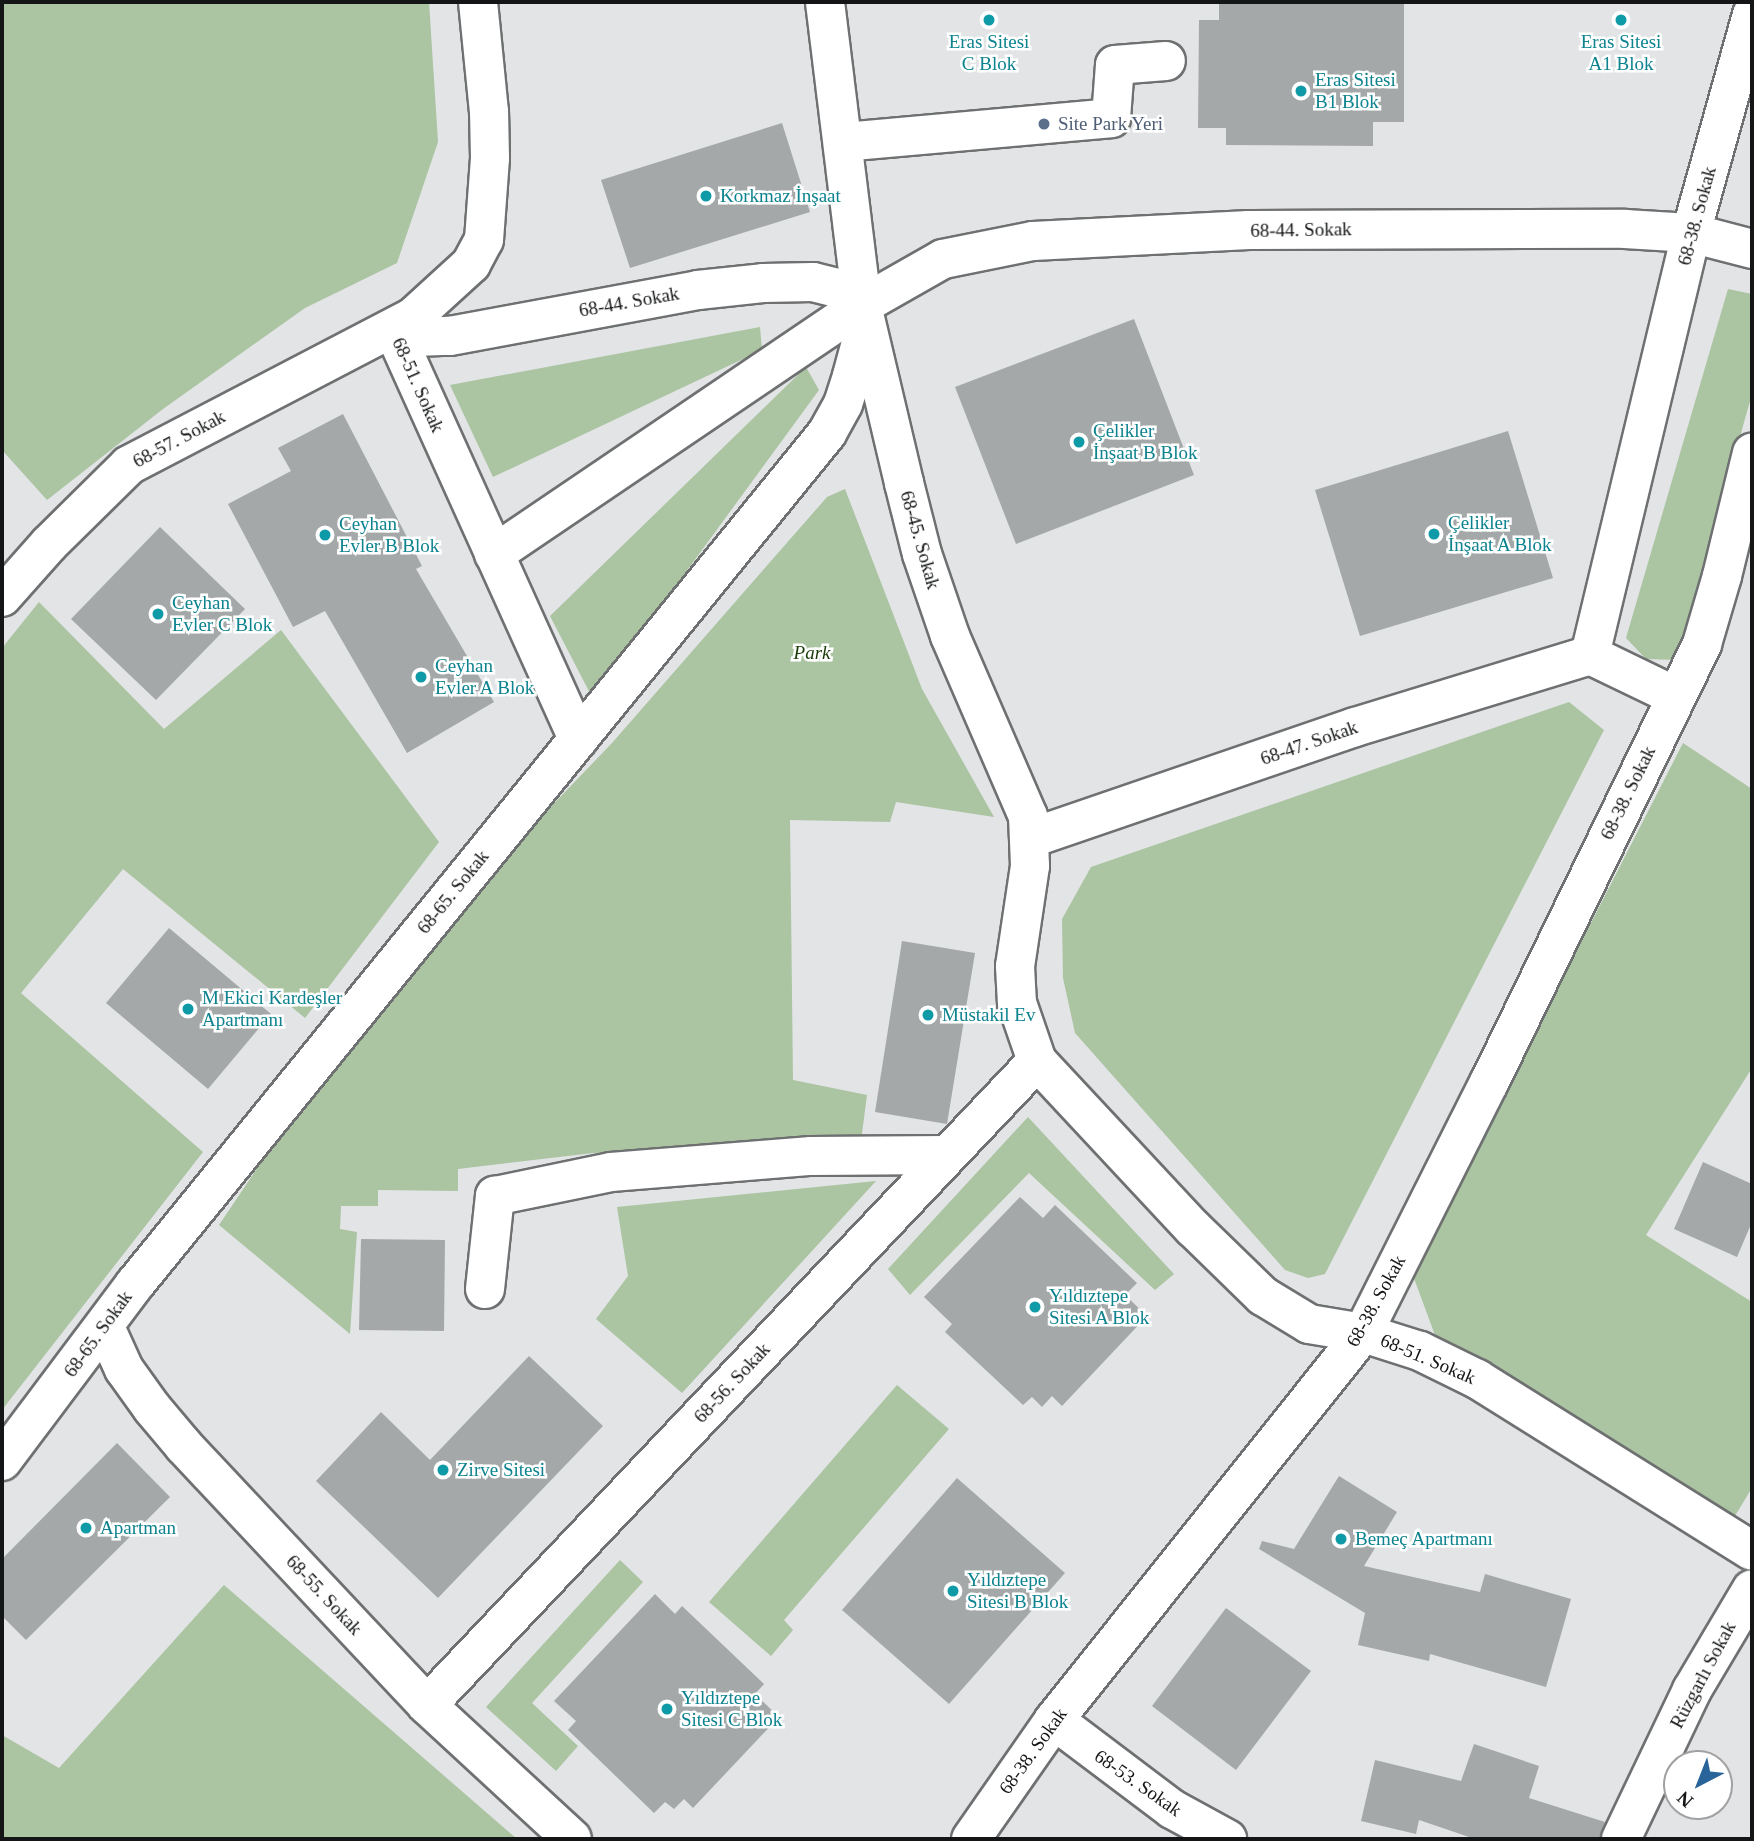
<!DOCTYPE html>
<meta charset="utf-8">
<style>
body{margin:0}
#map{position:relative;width:1754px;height:1841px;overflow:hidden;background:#e2e4e6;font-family:"Times New Roman",serif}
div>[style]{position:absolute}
.green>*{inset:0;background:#abc4a1}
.building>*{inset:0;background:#a5a8a9}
.roads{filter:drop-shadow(2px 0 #6e7071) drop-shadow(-2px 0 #6e7071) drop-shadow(0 2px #6e7071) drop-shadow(0 -2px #6e7071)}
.minor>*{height:38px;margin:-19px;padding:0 19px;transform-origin:19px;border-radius:19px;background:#fff}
.dots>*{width:19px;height:19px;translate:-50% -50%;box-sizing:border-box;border:4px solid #fff;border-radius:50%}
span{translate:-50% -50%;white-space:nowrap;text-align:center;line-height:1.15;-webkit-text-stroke:5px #fff;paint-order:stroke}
.culture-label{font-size:19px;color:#0d838f}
.left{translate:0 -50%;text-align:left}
.service-label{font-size:19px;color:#4e5e75}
.street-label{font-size:19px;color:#141516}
.park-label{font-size:19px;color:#183b04;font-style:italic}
.frame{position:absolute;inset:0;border:4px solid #141516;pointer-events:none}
.north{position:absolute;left:1663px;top:1750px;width:70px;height:70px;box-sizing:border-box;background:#fff;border:2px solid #a1a1a2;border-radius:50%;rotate:222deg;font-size:19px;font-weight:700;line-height:28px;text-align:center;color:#141516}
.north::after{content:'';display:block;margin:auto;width:24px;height:32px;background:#28639a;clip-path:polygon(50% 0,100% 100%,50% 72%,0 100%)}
</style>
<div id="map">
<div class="green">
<div style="clip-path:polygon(2px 2px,429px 2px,438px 142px,397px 263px,305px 308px,163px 409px,47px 500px,2px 450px)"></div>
<div style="clip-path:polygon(1728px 289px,1752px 294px,1752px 394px,1677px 660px,1646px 659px,1626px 638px)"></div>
<div style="clip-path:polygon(760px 327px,762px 350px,493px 477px,450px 385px)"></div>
<div style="clip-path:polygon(806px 367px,819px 390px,593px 699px,550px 616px)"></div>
<div style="clip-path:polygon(845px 489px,922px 689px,994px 817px,896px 802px,890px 822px,790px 820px,793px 1080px,867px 1095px,861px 1141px,593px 1153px,458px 1169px,458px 1191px,378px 1190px,378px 1206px,341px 1206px,340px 1229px,357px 1232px,350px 1334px,219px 1225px,295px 1112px,519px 840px,612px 743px,827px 497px)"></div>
<div style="clip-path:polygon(39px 602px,164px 729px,281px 630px,439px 842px,305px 1018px,123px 869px,21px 993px,203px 1152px,2px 1410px,2px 648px)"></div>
<div style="clip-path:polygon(1569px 702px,1604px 730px,1325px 1274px,1308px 1278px,1285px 1270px,1075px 1033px,1063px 978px,1062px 919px,1091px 867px)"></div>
<div style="clip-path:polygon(1683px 743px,1752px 789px,1752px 1068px,1646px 1235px,1752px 1302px,1752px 1488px,1730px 1524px,1439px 1346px,1412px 1273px)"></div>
<div style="clip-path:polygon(1028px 1117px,1174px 1274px,1155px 1290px,1029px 1173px,910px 1295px,888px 1269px)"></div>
<div style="clip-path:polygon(876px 1181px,682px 1393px,596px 1319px,628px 1276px,617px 1207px)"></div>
<div style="clip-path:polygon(897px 1385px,949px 1429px,784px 1620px,793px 1630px,771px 1656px,709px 1602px)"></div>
<div style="clip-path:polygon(620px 1560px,643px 1582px,532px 1703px,578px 1746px,556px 1771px,486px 1707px)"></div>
<div style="clip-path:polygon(224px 1585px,517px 1839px,2px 1839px,2px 1735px,59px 1768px)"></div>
</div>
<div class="building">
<div style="clip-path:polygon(1219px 2px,1404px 2px,1404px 122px,1373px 122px,1373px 146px,1226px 145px,1226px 128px,1198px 128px,1199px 20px,1219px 20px)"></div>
<div style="clip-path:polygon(782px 123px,810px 212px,630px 268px,601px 180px)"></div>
<div style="clip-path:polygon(1134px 319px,1194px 475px,1016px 544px,955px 387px)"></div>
<div style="clip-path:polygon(343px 414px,422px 566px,416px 569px,494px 702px,407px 753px,325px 611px,293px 627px,228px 504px,291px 471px,278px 448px)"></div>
<div style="clip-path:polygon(1508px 431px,1553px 578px,1360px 636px,1315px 490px)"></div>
<div style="clip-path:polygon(160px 527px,245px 609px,156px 700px,71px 619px)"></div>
<div style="clip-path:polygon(169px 928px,271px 1014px,208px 1089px,106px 1003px)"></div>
<div style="clip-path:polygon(902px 941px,975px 953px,947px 1124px,875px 1112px)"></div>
<div style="clip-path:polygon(1703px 1162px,1752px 1184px,1752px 1222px,1737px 1257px,1674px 1229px)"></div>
<div style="clip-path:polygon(1020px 1197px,1043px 1218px,1055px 1205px,1137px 1283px,1125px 1295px,1147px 1316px,1062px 1406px,1052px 1396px,1042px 1407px,1032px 1397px,1023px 1405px,945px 1332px,952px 1324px,924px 1297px)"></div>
<div style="clip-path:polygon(361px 1239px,445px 1240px,444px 1331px,359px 1330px)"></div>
<div style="clip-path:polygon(529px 1356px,603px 1426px,438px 1598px,316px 1481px,381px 1412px,430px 1460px)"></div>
<div style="clip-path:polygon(117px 1443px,170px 1497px,26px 1640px,2px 1616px,2px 1559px)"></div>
<div style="clip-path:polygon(1339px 1476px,1397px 1512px,1364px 1566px,1480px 1592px,1485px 1574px,1571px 1599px,1546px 1687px,1430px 1654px,1429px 1661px,1358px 1645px,1365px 1613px,1259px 1549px,1262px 1541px,1294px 1549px)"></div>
<div style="clip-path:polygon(957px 1478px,1065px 1573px,949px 1704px,842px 1610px)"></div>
<div style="clip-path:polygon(655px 1594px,675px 1614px,682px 1606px,764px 1684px,755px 1694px,779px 1717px,693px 1808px,684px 1799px,674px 1809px,665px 1802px,654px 1813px,568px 1730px,576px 1721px,554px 1701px)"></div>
<div style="clip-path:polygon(1226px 1608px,1311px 1671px,1236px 1770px,1152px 1706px)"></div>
<div style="clip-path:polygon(1474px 1744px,1539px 1766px,1529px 1798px,1605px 1822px,1599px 1839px,1475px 1839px,1419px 1820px,1416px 1834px,1361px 1821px,1375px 1760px,1461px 1781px)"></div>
</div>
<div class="roads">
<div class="minor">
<div style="left:825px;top:2px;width:305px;rotate:83deg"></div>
<div style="left:862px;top:305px;width:183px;rotate:76.7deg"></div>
<div style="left:904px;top:483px;width:73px;rotate:75.8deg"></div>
<div style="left:922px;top:554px;width:87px;rotate:71.1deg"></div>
<div style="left:950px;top:636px;width:196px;rotate:66.6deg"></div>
<div style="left:1028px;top:816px;width:50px;rotate:87.7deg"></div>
<div style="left:1030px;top:866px;width:101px;rotate:98.5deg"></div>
<div style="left:1015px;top:966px;width:37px;rotate:87deg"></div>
<div style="left:1017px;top:1003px;width:61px;rotate:71deg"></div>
<div style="left:1037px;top:1061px;width:229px;rotate:47deg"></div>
<div style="left:1193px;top:1228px;width:98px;rotate:44.2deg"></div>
<div style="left:1263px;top:1296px;width:54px;rotate:31.3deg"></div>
<div style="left:1309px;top:1324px;width:55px;rotate:9.5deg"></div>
<div style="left:1363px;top:1333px;width:60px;rotate:17.5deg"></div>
<div style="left:1420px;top:1351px;width:64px;rotate:26.2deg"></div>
<div style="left:1477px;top:1379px;width:324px;rotate:32deg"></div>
<div style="left:844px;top:142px;width:268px;rotate:-5.1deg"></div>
<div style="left:1111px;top:118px;width:53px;rotate:-85.7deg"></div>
<div style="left:1115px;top:65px;width:51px;rotate:-4.5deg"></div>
<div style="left:393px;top:329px;width:21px;rotate:23deg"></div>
<div style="left:412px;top:337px;width:38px;rotate:-2deg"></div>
<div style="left:450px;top:336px;width:252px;rotate:-10.5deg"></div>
<div style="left:698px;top:290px;width:65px;rotate:-6.1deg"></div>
<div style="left:763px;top:283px;width:50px;rotate:-1.1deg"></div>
<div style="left:813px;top:282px;width:29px;rotate:14deg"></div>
<div style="left:841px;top:289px;width:26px;rotate:37deg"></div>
<div style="left:393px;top:329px;width:450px;rotate:65.7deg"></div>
<div style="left:494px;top:554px;width:444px;rotate:-34.1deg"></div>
<div style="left:862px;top:305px;width:93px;rotate:-29.6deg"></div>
<div style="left:943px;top:259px;width:92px;rotate:-11.3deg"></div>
<div style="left:1033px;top:241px;width:216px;rotate:-2.9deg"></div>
<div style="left:1249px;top:230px;width:376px;rotate:-0.2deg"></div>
<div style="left:1625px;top:229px;width:66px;rotate:3.5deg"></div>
<div style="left:1691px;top:233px;width:63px;rotate:14.7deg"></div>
<div style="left:2px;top:597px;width:71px;rotate:-48.4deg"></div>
<div style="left:49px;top:544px;width:112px;rotate:-44.6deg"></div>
<div style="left:129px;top:465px;width:320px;rotate:-27.5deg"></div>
<div style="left:413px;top:317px;width:79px;rotate:-42.4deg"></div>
<div style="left:471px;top:264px;width:27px;rotate:-62deg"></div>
<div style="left:484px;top:240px;width:82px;rotate:-85.8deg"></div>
<div style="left:490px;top:158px;width:46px;rotate:-91.2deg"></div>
<div style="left:489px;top:112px;width:111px;rotate:-95.7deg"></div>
<div style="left:1675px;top:696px;width:94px;rotate:-154.2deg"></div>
<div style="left:1590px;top:655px;width:434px;rotate:-76.5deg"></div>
<div style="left:1691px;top:233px;width:227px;rotate:-74.4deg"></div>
<div style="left:1031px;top:838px;width:342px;rotate:-18.9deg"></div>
<div style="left:1355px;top:727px;width:246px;rotate:-17deg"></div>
<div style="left:485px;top:1289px;width:94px;rotate:-83.9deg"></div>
<div style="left:495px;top:1196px;width:118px;rotate:-11.7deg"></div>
<div style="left:611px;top:1172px;width:201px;rotate:-4.6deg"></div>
<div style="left:811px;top:1156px;width:136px;rotate:-0.4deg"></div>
<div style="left:105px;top:1327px;width:46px;rotate:65.7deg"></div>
<div style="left:124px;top:1369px;width:48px;rotate:54.3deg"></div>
<div style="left:152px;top:1408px;width:50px;rotate:49.9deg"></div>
<div style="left:184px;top:1446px;width:355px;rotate:46.8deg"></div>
<div style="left:427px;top:1705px;width:197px;rotate:42.7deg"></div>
<div style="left:2px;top:1461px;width:221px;rotate:-53.1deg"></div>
<div style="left:135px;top:1284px;width:1097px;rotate:-50.88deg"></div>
<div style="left:827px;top:433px;width:33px;rotate:-61deg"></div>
<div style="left:843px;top:404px;width:29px;rotate:-72deg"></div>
<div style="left:852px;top:376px;width:34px;rotate:-75deg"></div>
<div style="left:861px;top:343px;width:18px;rotate:-87deg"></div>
<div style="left:427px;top:1705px;width:887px;rotate:-46.55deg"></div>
<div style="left:1054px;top:1720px;width:148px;rotate:37deg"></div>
<div style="left:1172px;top:1809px;width:63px;rotate:28.6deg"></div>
<div style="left:971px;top:1839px;width:145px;rotate:-55.1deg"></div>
<div style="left:1054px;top:1720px;width:495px;rotate:-51.4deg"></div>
<div style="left:1363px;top:1333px;width:280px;rotate:-63.3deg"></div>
<div style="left:1489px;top:1083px;width:488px;rotate:-64.1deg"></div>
<div style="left:1702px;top:644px;width:71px;rotate:-73.6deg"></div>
<div style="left:1722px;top:576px;width:127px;rotate:-76.3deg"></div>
<div style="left:1621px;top:1839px;width:165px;rotate:-64.5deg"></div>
<div style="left:1692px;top:1690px;width:117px;rotate:-59.3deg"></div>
</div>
</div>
<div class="dots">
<div style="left:989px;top:20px;background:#0f9aa8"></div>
<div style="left:1621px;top:20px;background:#0f9aa8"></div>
<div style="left:1301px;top:91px;background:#0f9aa8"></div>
<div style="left:1044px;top:124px;background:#5c6f8a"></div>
<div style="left:706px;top:196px;background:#0f9aa8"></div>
<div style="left:1079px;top:442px;background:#0f9aa8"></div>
<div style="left:1434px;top:534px;background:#0f9aa8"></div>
<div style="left:325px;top:535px;background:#0f9aa8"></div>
<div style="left:158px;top:614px;background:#0f9aa8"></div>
<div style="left:421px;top:677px;background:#0f9aa8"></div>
<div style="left:188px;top:1009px;background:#0f9aa8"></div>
<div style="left:928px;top:1015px;background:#0f9aa8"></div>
<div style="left:1035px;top:1307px;background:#0f9aa8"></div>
<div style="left:443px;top:1470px;background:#0f9aa8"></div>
<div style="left:86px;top:1528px;background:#0f9aa8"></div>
<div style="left:1341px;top:1539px;background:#0f9aa8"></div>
<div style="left:953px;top:1591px;background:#0f9aa8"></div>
<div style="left:667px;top:1709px;background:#0f9aa8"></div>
</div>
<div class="culture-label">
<span style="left:989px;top:53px">Eras Sitesi<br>C Blok</span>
<span style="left:1621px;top:53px">Eras Sitesi<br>A1 Blok</span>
<span class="left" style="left:1315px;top:91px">Eras Sitesi<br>B1 Blok</span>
<span class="left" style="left:720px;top:196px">Korkmaz İnşaat</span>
<span class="left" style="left:1093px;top:442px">Çelikler<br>İnşaat B Blok</span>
<span class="left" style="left:1448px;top:534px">Çelikler<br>İnşaat A Blok</span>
<span class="left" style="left:339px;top:535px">Ceyhan<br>Evler B Blok</span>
<span class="left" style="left:172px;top:614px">Ceyhan<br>Evler C Blok</span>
<span class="left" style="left:435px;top:677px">Ceyhan<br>Evler A Blok</span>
<span class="left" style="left:202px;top:1009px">M Ekici Kardeşler<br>Apartmanı</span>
<span class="left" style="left:942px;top:1015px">Müstakil Ev</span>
<span class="left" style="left:1049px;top:1307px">Yıldıztepe<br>Sitesi A Blok</span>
<span class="left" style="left:457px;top:1470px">Zirve Sitesi</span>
<span class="left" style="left:100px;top:1528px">Apartman</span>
<span class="left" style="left:1355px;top:1539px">Bemeç Apartmanı</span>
<span class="left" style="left:967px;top:1591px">Yıldıztepe<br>Sitesi B Blok</span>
<span class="left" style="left:681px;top:1709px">Yıldıztepe<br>Sitesi C Blok</span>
</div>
<div class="service-label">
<span class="left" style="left:1058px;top:124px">Site Park Yeri</span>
</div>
<div class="street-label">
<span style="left:1697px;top:216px;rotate:-75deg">68-38. Sokak</span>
<span style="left:1301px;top:230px;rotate:-1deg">68-44. Sokak</span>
<span style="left:629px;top:302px;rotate:-10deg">68-44. Sokak</span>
<span style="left:418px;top:385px;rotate:66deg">68-51. Sokak</span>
<span style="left:179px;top:439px;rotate:-28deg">68-57. Sokak</span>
<span style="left:920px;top:540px;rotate:74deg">68-45. Sokak</span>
<span style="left:1309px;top:743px;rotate:-19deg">68-47. Sokak</span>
<span style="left:1628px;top:793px;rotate:-64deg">68-38. Sokak</span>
<span style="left:453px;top:892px;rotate:-51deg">68-65. Sokak</span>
<span style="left:1376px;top:1301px;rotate:-61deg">68-38. Sokak</span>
<span style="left:98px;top:1334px;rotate:-54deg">68-65. Sokak</span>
<span style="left:1428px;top:1359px;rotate:23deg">68-51. Sokak</span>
<span style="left:732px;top:1383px;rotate:-47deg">68-56. Sokak</span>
<span style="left:324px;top:1595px;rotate:47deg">68-55. Sokak</span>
<span style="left:1703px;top:1675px;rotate:-62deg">Rüzgarlı Sokak</span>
<span style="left:1033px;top:1751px;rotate:-54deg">68-38. Sokak</span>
<span style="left:1138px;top:1783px;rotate:35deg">68-53. Sokak</span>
</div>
<div class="park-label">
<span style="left:812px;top:653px">Park</span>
</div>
<div class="frame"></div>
<div class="north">N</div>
</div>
